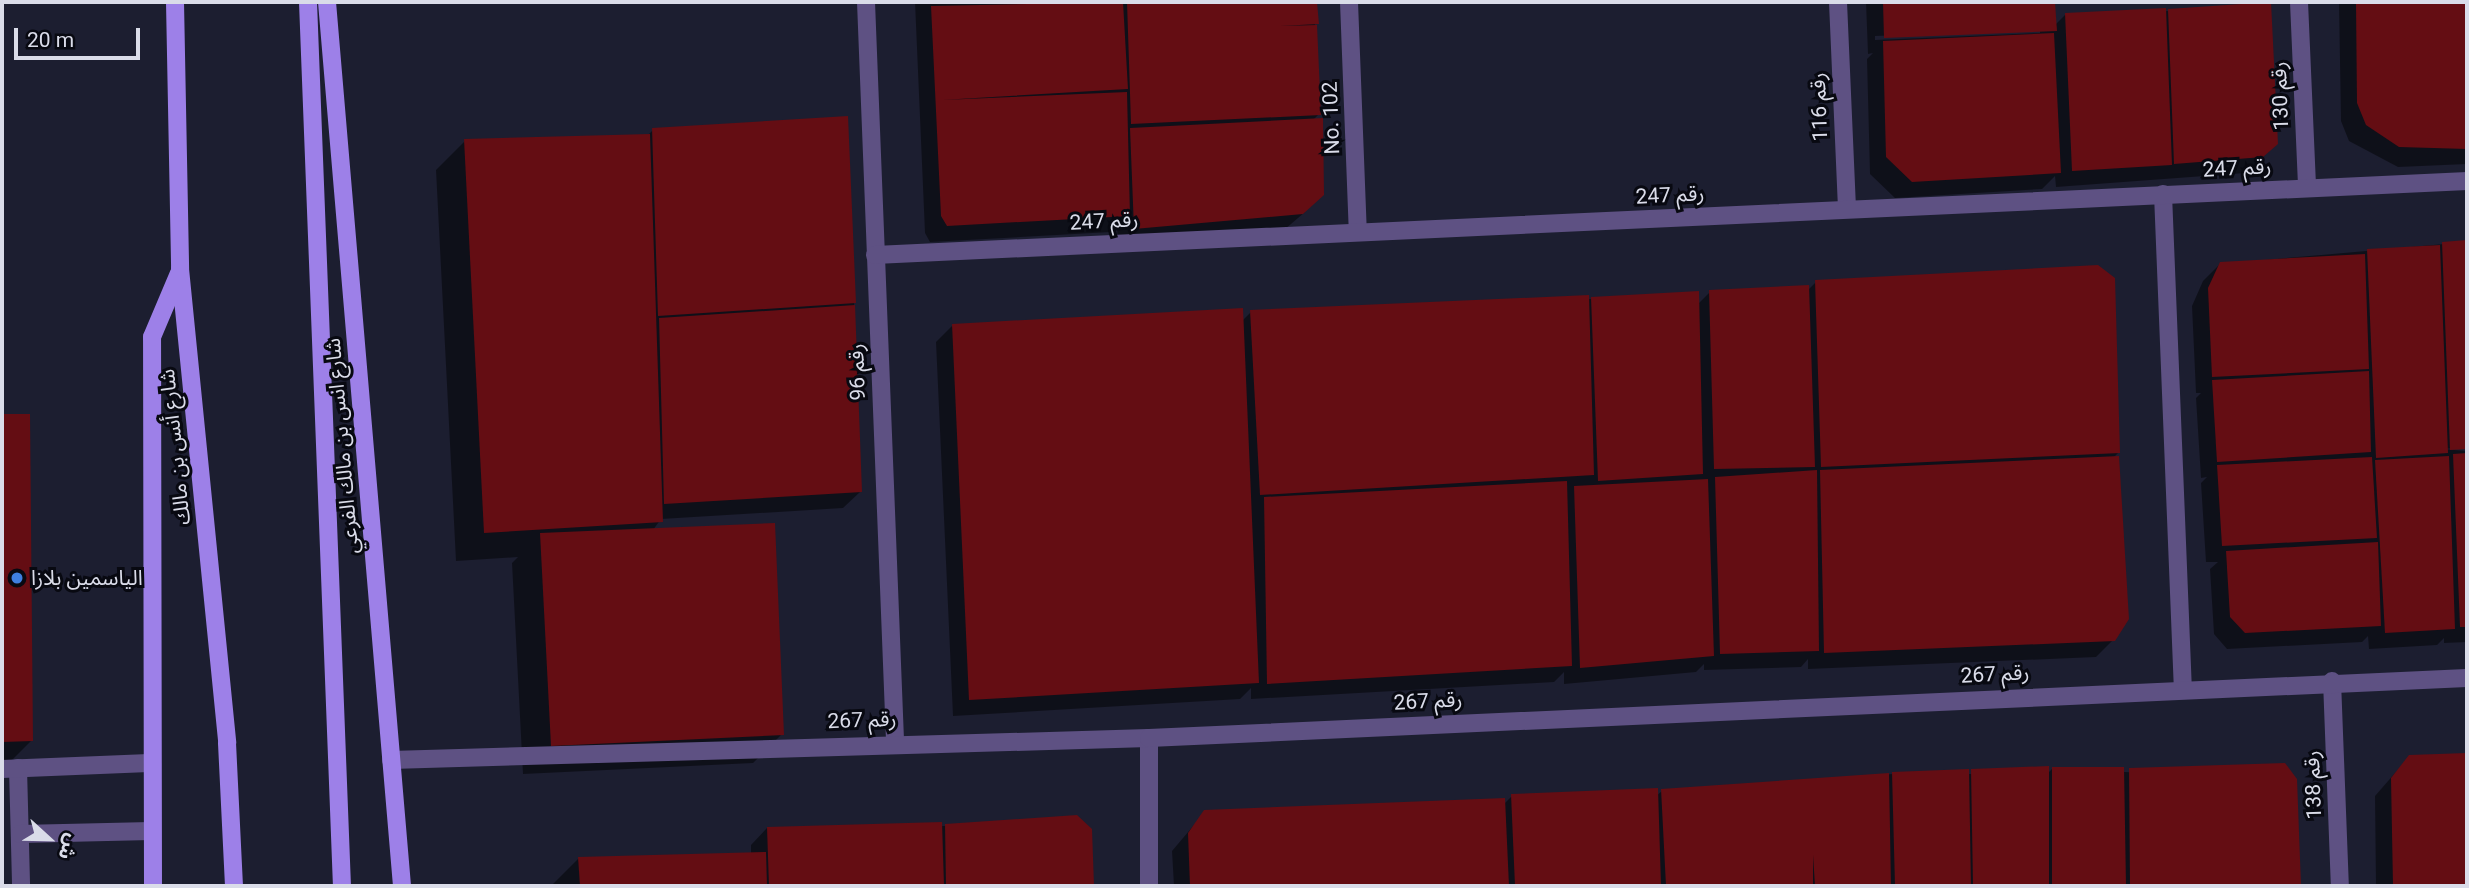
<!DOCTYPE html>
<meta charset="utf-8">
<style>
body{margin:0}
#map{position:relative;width:2469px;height:888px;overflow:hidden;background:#1c1e30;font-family:Roboto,"Noto Sans Arabic",sans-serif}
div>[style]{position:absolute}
.shadow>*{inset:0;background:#0007}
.building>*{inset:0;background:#640d13}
.minor>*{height:18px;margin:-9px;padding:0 9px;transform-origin:9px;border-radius:9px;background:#5e5183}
.major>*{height:18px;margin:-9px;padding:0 9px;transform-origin:9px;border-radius:9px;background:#9d80e8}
.dots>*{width:19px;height:19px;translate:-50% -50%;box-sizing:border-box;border:4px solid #080911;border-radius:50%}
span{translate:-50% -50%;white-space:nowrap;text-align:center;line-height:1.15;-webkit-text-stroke:6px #080911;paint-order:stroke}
.street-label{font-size:21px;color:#dadce9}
.poi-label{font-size:21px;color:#dadce9}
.left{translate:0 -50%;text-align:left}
.frame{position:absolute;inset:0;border:4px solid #dadce9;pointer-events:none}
.north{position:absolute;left:14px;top:804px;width:70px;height:70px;-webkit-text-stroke:5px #080911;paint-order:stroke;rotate:112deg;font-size:19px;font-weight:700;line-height:28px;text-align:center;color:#dadce9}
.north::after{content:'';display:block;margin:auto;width:24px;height:32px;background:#dadce9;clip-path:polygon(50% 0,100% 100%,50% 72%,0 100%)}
.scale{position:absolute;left:14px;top:28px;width:126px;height:32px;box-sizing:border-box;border:4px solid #dadce9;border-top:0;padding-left:9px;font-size:21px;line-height:24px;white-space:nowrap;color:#dadce9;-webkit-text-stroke:5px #080911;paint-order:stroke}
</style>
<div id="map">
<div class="shadow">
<div style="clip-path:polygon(915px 2px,1314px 2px,1319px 114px,1313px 120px,1305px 212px,1284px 230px,1118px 245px,1117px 226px,1111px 232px,930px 242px,925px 233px)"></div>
<div style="clip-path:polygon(evenodd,1866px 2px,2054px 2px,2055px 25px,2065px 15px,2169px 11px,2276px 144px,2245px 173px,2056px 187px,2055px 176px,2042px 189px,1895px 198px,1870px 174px,1867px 59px,1873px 53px,1868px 54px,1866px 2px,2040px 30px,2040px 33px,1875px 40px,1875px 36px,2040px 30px)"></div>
<div style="clip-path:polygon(2339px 2px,2467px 2px,2467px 164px,2398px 167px,2349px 141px,2341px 121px)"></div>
<div style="clip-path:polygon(653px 130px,854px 302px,860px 492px,843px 508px,661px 519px,653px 530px,782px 734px,753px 763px,523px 774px,512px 563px,518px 557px,456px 561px,436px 170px,465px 141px,647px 136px)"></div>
<div style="clip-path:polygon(2467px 242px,2467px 447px,2442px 449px,2467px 451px,2467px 642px,2444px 643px,2444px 638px,2437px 645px,2369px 649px,2368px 636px,2362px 642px,2227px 649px,2214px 634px,2210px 569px,2218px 562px,2206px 562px,2201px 483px,2207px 477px,2201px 478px,2196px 398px,2201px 393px,2196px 393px,2192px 306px,2203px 281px,2220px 264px)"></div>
<div style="clip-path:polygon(1816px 282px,2118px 453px,2112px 459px,2113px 640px,2096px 657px,1808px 669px,1808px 659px,1801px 667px,1704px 670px,1704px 664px,1696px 672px,1564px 684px,1564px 672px,1554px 682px,1251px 699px,1251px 688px,1240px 699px,953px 716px,936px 342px,952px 326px,1242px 321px,1251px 312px,1592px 299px,1698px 304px,1710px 292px,1807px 291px)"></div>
<div style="clip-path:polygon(2px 416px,28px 416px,32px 740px,2px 770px)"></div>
<div style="clip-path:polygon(2467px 755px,2467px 886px,2376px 886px,2375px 796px,2409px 757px)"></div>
<div style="clip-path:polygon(2052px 769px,2296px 779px,2299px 886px,1174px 886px,1172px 851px,1205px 812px,1504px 804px,1512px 796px,1656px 796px,1662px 791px,1893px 774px,2047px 774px)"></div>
<div style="clip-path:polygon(945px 826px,1091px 830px,1093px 886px,551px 886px,579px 858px,751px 854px,751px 845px,767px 828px)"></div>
</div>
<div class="building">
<div style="clip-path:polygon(1123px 2px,1128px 89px,942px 100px,1127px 92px,1130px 216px,947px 226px,941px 216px,931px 6px)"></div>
<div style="clip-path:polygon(1127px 2px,1317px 2px,1319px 24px,1280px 26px,1317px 25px,1321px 115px,1131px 124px)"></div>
<div style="clip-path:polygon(1883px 2px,2055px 2px,2057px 31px,1884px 38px)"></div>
<div style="clip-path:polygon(2271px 2px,2278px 144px,2263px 157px,2174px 164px,2168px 9px)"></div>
<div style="clip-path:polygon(2356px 2px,2467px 2px,2467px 149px,2399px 147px,2366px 125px,2357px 103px)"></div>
<div style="clip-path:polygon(2166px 8px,2172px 165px,2072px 171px,2065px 13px)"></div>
<div style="clip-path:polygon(2054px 33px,2061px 173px,1912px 182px,1886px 157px,1883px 41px)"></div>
<div style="clip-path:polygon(848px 116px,856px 303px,658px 316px,652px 128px)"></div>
<div style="clip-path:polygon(1323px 118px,1324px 195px,1303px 214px,1134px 229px,1130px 128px)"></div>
<div style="clip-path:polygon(650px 134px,663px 522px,484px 533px,464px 139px)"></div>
<div style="clip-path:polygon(2467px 240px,2467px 449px,2450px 450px,2442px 242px)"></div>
<div style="clip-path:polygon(2440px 245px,2448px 453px,2376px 458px,2367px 249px)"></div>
<div style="clip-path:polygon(2365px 254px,2369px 369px,2212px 377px,2208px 288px,2220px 262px)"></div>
<div style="clip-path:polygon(2098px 265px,2115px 278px,2120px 453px,1821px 467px,1815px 280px)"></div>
<div style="clip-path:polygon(1809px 285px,1815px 467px,1714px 469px,1709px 290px)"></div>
<div style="clip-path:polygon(1699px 291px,1703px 474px,1598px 481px,1591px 297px)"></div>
<div style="clip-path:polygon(1589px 295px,1594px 475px,1260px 495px,1250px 310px)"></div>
<div style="clip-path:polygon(855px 305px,862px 492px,664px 504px,659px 318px)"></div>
<div style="clip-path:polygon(1243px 308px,1259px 683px,969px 700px,952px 324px)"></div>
<div style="clip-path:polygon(2369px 371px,2371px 452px,2217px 462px,2212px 380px)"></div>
<div style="clip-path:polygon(2px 414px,30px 414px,33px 741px,2px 742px)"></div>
<div style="clip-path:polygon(2467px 453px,2467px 627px,2460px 627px,2453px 454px)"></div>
<div style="clip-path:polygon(2119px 456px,2129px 619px,2115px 641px,1824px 653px,1820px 470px)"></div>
<div style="clip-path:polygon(2449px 456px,2455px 629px,2385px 633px,2375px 460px)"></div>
<div style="clip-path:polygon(2372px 457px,2377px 538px,2222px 546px,2217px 465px)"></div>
<div style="clip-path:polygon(1817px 470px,1819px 651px,1720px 654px,1715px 477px)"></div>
<div style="clip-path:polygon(1708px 479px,1714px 656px,1580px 668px,1574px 486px)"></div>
<div style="clip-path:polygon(1567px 481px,1572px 666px,1267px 684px,1264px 497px)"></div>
<div style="clip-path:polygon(775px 523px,784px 735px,551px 746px,540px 533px)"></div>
<div style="clip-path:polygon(2378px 542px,2381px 626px,2245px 633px,2230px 617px,2226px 551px)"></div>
<div style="clip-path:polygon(2467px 753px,2467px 886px,2393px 886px,2391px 778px,2409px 755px)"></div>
<div style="clip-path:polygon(2285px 763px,2297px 779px,2301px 886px,2130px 886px,2129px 768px)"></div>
<div style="clip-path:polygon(2049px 766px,2049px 886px,1973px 886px,1971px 769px)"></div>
<div style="clip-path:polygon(2052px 767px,2124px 767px,2126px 886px,2052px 886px)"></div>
<div style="clip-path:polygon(1969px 769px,1971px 886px,1895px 886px,1892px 772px)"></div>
<div style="clip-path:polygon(1889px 773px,1891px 886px,1815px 886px,1813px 855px,1813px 886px,1666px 886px,1661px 789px)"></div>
<div style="clip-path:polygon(1658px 788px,1661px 886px,1515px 886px,1511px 794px)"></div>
<div style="clip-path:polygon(1505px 798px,1509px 886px,1190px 886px,1188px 833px,1204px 810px)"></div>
<div style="clip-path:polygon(1077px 815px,1092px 829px,1094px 886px,946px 886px,945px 824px)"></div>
<div style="clip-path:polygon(942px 822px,944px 886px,769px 886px,767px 827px)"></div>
<div style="clip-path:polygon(766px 852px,767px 886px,580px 886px,578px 857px)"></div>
</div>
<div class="minor">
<div style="left:866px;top:2px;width:740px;rotate:87.75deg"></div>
<div style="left:1349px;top:2px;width:230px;rotate:87.8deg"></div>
<div style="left:1838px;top:2px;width:207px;rotate:87.5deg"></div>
<div style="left:2299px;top:2px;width:186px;rotate:87.5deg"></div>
<div style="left:2163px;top:194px;width:493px;rotate:87.7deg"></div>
<div style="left:875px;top:255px;width:1594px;rotate:-2.66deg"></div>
<div style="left:2332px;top:681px;width:205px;rotate:87.8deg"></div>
<div style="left:1149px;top:738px;width:148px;rotate:90deg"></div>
<div style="left:391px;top:760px;width:758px;rotate:-1.66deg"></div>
<div style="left:1149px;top:738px;width:1319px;rotate:-2.61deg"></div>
<div style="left:18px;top:768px;width:118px;rotate:88.5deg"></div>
<div style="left:2px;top:769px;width:147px;rotate:-2.3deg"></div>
<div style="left:20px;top:834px;width:131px;rotate:-1.3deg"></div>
</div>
<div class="major">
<div style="left:175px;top:2px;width:267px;rotate:88.9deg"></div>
<div style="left:180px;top:269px;width:476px;rotate:84.3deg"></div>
<div style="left:227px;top:743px;width:143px;rotate:87.2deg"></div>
<div style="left:308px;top:2px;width:885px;rotate:87.8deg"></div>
<div style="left:327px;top:2px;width:887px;rotate:85.15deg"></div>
<div style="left:153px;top:886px;width:549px;rotate:-90.1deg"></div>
<div style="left:152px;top:337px;width:69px;rotate:-67.1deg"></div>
</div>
<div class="dots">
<div style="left:17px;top:578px;background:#3f7fe0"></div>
</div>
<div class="street-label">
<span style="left:2280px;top:96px;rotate:-92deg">رقم 130</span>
<span style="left:1819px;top:107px;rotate:-92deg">رقم 116</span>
<span style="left:1331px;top:118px;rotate:-92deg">No. 102</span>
<span style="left:2237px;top:168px;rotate:-3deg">رقم 247</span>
<span style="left:1670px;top:195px;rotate:-3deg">رقم 247</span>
<span style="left:1104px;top:221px;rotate:-3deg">رقم 247</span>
<span style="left:857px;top:372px;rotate:-92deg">رقم 96</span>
<span style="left:342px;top:446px;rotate:-95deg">شارع انس بن مالك الفرعي</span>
<span style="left:175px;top:447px;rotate:-96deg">شارع أنس بن مالك</span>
<span style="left:1995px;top:674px;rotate:-3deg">رقم 267</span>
<span style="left:1428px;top:701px;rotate:-3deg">رقم 267</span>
<span style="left:862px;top:720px;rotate:-2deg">رقم 267</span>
<span style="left:2313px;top:785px;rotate:-92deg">رقم 138</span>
</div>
<div class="poi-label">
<span class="left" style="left:31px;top:578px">الياسمين بلازا</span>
</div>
<div class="frame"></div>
<div class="north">ش</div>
<div class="scale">20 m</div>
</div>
